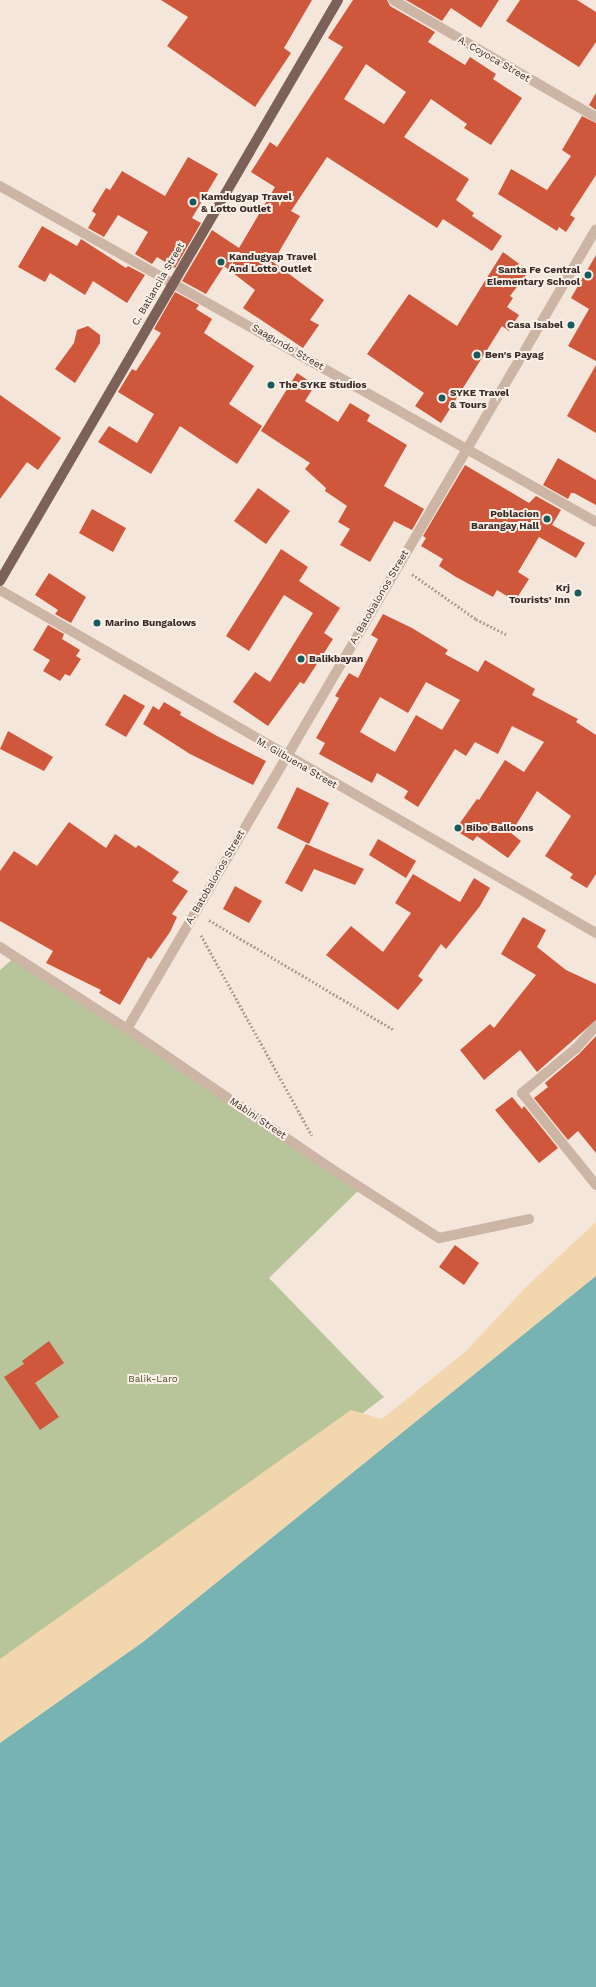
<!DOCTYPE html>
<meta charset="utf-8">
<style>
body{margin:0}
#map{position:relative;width:596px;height:1987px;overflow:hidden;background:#f4e6da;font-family:"Work Sans",sans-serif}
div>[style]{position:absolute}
.green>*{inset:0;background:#b8c499}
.sand>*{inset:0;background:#f2d7ae}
.water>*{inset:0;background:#77b3b2}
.building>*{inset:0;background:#cf583c}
.path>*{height:2.5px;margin-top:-1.25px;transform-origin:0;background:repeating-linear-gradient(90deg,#b99f8f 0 2px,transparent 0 4px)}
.minor>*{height:10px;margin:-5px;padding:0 5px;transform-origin:5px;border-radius:5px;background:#cdb5a5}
.major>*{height:10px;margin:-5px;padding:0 5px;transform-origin:5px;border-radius:5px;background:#7b6157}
.dots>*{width:11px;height:11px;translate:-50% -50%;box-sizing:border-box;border:2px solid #fbf0e7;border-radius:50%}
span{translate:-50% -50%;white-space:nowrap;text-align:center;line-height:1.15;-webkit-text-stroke:4px #fbf0e7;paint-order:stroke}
.street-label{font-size:10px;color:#382b27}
.poi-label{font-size:10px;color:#382b27;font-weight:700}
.left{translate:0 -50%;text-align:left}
.right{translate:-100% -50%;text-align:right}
.park-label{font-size:10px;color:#495829}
</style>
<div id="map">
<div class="green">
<div style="clip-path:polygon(15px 957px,361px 1188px,269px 1278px,384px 1397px,0 1688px,0 970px)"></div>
</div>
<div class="sand">
<div style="clip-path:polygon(596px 1222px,596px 1276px,143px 1642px,0 1743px,0 1659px,351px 1410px,382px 1419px,465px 1352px,527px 1286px)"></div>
</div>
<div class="water">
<div style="clip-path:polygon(596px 1276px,596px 1987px,0 1987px,0 1743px,143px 1642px)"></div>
</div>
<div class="building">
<div style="clip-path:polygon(161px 0,312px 0,284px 48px,291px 53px,255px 107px,167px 46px,188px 17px)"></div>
<div style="clip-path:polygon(evenodd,353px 0,387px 0,390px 6px,435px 32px,428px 42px,465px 65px,470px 57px,496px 74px,493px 79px,522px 98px,491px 145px,464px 128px,467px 124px,431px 99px,404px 137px,469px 179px,456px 200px,474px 213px,472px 216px,502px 236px,492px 251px,443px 219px,437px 228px,327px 157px,291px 211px,300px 216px,273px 262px,324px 300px,310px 320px,319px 325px,303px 348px,243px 308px,255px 290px,224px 266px,206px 294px,182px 281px,212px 230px,239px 248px,275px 187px,251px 172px,270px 142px,277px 147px,343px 47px,328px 38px,353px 0,366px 64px,406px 92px,384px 124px,344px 99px,366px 64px)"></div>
<div style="clip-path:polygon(406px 0,499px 0,481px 28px,451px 8px,442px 21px)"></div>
<div style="clip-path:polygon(520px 0,577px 0,596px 12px,596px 42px,579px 67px,506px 21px)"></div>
<div style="clip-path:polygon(596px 93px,596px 110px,589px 105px)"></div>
<div style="clip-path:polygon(582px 116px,596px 123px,596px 175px,570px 215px,575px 218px,566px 232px,559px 227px,557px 231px,498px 194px,511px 169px,547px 190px,571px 156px,562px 150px)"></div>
<div style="clip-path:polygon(188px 157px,218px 174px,192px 218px,201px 223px,175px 268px,157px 257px,152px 264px,135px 254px,148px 232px,118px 215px,104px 237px,88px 228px,96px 214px,92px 211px,106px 188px,110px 190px,122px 171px,165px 196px)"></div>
<div style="clip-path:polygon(42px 226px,77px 246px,81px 239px,126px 268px,128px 266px,145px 275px,127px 303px,93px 281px,85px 295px,50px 273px,45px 282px,18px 267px)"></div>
<div style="clip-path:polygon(503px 252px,529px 271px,510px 296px,513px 298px,507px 307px,519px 315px,509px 331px,502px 326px,441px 423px,415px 406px,424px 393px,367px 354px,409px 294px,457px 326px)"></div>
<div style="clip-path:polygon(596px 255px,596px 361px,568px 346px,589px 309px,571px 298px)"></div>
<div style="clip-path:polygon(175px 292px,199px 305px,196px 309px,212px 319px,204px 333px,254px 366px,229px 404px,262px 426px,237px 464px,180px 426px,151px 474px,98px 442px,109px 426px,137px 443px,154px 414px,118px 392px,132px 369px,136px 371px,161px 333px,154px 329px)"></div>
<div style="clip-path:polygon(88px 326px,100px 335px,100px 343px,75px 383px,55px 369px,74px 343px,77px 330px)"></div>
<div style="clip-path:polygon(596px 365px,596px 433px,567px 416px)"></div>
<div style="clip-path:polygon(297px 373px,315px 385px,305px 401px,338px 422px,350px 403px,370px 415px,367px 421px,407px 445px,384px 486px,424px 509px,412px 530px,394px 521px,370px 562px,340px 545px,350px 529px,338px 522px,347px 506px,325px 491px,326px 488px,305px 469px,310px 463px,261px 431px)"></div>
<div style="clip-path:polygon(0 395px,61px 438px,38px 470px,27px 462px,0 499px)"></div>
<div style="clip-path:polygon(558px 458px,596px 480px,596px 505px,574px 493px,571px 493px,568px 499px,543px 485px)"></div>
<div style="clip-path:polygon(465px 465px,529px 503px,536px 496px,561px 510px,552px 525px,585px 543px,576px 558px,539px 537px,518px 572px,529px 579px,515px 601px,497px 590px,493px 597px,456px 577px,439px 566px,443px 559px,421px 546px,426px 538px,423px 536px)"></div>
<div style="clip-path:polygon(258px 488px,290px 511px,266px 544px,234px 521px)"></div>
<div style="clip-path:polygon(92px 509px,126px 528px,113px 552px,79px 533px)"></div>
<div style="clip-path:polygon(281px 549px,308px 567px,299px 581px,340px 608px,324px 633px,333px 639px,304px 684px,300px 682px,268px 726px,233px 702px,255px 672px,270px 682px,313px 613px,284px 595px,249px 651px,226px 636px)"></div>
<div style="clip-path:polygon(49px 573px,86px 597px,71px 623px,55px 614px,58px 610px,35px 595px)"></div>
<div style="clip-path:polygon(evenodd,383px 614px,412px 628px,448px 650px,445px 654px,478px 672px,485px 660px,535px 689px,532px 695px,578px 719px,576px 722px,596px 735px,596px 874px,587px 888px,570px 878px,573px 874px,545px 856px,571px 816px,537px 791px,511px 833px,521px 841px,508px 858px,477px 836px,473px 841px,455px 830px,477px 799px,479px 800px,505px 760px,524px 772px,544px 742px,512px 726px,498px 754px,475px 742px,466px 756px,455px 749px,418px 807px,404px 798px,408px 791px,377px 773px,372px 783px,319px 754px,325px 743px,316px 738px,339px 698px,335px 696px,349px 673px,358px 678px,378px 639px,371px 635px,383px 614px,426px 682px,460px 700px,442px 730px,416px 715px,395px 752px,360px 732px,380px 697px,408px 713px,426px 682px)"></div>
<div style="clip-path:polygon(48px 625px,64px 634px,62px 639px,80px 650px,76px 656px,81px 659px,70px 676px,65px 674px,60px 681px,43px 671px,50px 660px,33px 650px)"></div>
<div style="clip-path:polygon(124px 694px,145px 706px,126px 737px,105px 725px)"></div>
<div style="clip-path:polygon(164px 702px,181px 712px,180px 715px,217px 736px,266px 761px,253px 785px,190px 754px,143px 724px,153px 706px,159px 710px)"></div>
<div style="clip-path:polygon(8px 731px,53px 757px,44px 771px,0 749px)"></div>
<div style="clip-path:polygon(297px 787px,329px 803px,309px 844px,277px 828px)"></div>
<div style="clip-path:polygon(69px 822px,106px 848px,115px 834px,136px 848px,138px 845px,179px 872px,172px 881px,188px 891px,172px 914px,177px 917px,170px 932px,151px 959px,148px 957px,120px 1005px,99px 993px,101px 990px,46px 963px,53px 951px,0 921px,0 871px,14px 851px,37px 866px)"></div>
<div style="clip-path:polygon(378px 839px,416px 861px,406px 878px,369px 855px)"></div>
<div style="clip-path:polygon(306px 844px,364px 869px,355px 885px,314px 869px,302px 892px,285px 883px)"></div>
<div style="clip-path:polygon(413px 874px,460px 902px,474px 878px,490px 888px,480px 906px,446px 949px,441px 944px,418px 976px,423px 980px,398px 1010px,326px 955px,351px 926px,383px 952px,411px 913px,395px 903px)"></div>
<div style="clip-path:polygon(235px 886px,262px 901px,249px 923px,223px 909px)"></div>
<div style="clip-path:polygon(523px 917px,546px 930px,537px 947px,566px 970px,596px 984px,596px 1020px,537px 1072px,520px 1050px,484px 1080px,460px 1050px,490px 1024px,494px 1028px,536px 975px,501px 954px)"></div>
<div style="clip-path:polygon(596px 1036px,596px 1153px,578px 1131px,568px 1140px,534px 1098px,548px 1087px,545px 1083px,579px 1054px)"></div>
<div style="clip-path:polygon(512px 1097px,522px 1109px,524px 1106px,558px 1148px,539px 1163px,495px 1110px)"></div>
<div style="clip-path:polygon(455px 1245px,479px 1263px,464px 1285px,439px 1267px)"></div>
<div style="clip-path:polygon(49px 1341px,64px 1363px,35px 1383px,59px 1417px,40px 1430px,4px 1377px,24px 1364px,22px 1361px)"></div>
</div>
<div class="path">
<div style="left:412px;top:574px;width:78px;rotate:35.1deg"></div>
<div style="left:476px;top:619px;width:34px;rotate:27deg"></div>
<div style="left:209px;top:920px;width:215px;rotate:30.7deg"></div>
<div style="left:201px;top:935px;width:229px;rotate:61deg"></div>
</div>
<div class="minor">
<div style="left:393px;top:0;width:234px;rotate:30deg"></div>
<div style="left:0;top:186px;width:684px;rotate:29.41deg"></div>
<div style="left:0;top:590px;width:688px;rotate:29.92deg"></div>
<div style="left:0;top:947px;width:151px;rotate:32.8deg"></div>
<div style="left:127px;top:1029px;width:246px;rotate:34.4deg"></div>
<div style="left:330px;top:1168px;width:130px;rotate:32.7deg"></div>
<div style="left:439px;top:1238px;width:92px;rotate:-11.9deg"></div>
<div style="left:596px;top:1026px;width:31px;rotate:132deg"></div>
<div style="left:575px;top:1049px;width:69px;rotate:140.3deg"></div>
<div style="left:522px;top:1093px;width:118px;rotate:51.2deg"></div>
<div style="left:127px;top:1029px;width:927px;rotate:-59.62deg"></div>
</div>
<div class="major">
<div style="left:0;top:581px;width:672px;rotate:-59.81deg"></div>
</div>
<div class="dots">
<div style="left:193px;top:202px;background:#195b5c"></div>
<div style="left:221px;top:262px;background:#195b5c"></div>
<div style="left:588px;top:275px;background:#195b5c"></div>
<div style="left:571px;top:325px;background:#195b5c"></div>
<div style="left:477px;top:355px;background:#195b5c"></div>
<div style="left:271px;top:385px;background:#195b5c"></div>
<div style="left:442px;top:398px;background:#195b5c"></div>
<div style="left:547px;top:519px;background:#195b5c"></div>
<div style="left:578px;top:593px;background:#195b5c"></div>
<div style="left:97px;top:623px;background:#195b5c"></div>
<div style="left:301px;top:659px;background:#195b5c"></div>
<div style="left:458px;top:828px;background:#195b5c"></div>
</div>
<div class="street-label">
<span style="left:494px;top:59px;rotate:30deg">A. Coyoca Street</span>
<span style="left:158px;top:284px;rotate:-60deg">C. Batiancila Street</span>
<span style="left:288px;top:347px;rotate:30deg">Saagundo Street</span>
<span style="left:379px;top:597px;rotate:-60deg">A. Batobalonos Street</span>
<span style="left:297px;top:763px;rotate:30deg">M. Gilbuena Street</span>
<span style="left:215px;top:877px;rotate:-60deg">A. Batobalonos Street</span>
<span style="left:258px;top:1118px;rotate:34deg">Mabini Street</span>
</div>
<div class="poi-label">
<span class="left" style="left:201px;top:202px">Kamdugyap Travel<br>&amp; Lotto Outlet</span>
<span class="left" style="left:229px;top:262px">Kandugyap Travel<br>And Lotto Outlet</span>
<span class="right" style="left:580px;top:275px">Santa Fe Central<br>Elementary School</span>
<span class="right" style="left:563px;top:325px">Casa Isabel</span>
<span class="left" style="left:485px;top:355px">Ben's Payag</span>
<span class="left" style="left:279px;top:385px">The SYKE Studios</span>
<span class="left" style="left:450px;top:398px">SYKE Travel<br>&amp; Tours</span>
<span class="right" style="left:539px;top:519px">Poblacion<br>Barangay Hall</span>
<span class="right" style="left:570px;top:593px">Krj<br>Tourists’ Inn</span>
<span class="left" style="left:105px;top:623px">Marino Bungalows</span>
<span class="left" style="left:309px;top:659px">Balikbayan</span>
<span class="left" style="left:466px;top:828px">Bibo Balloons</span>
</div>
<div class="park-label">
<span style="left:153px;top:1379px">Balik-Laro</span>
</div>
</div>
